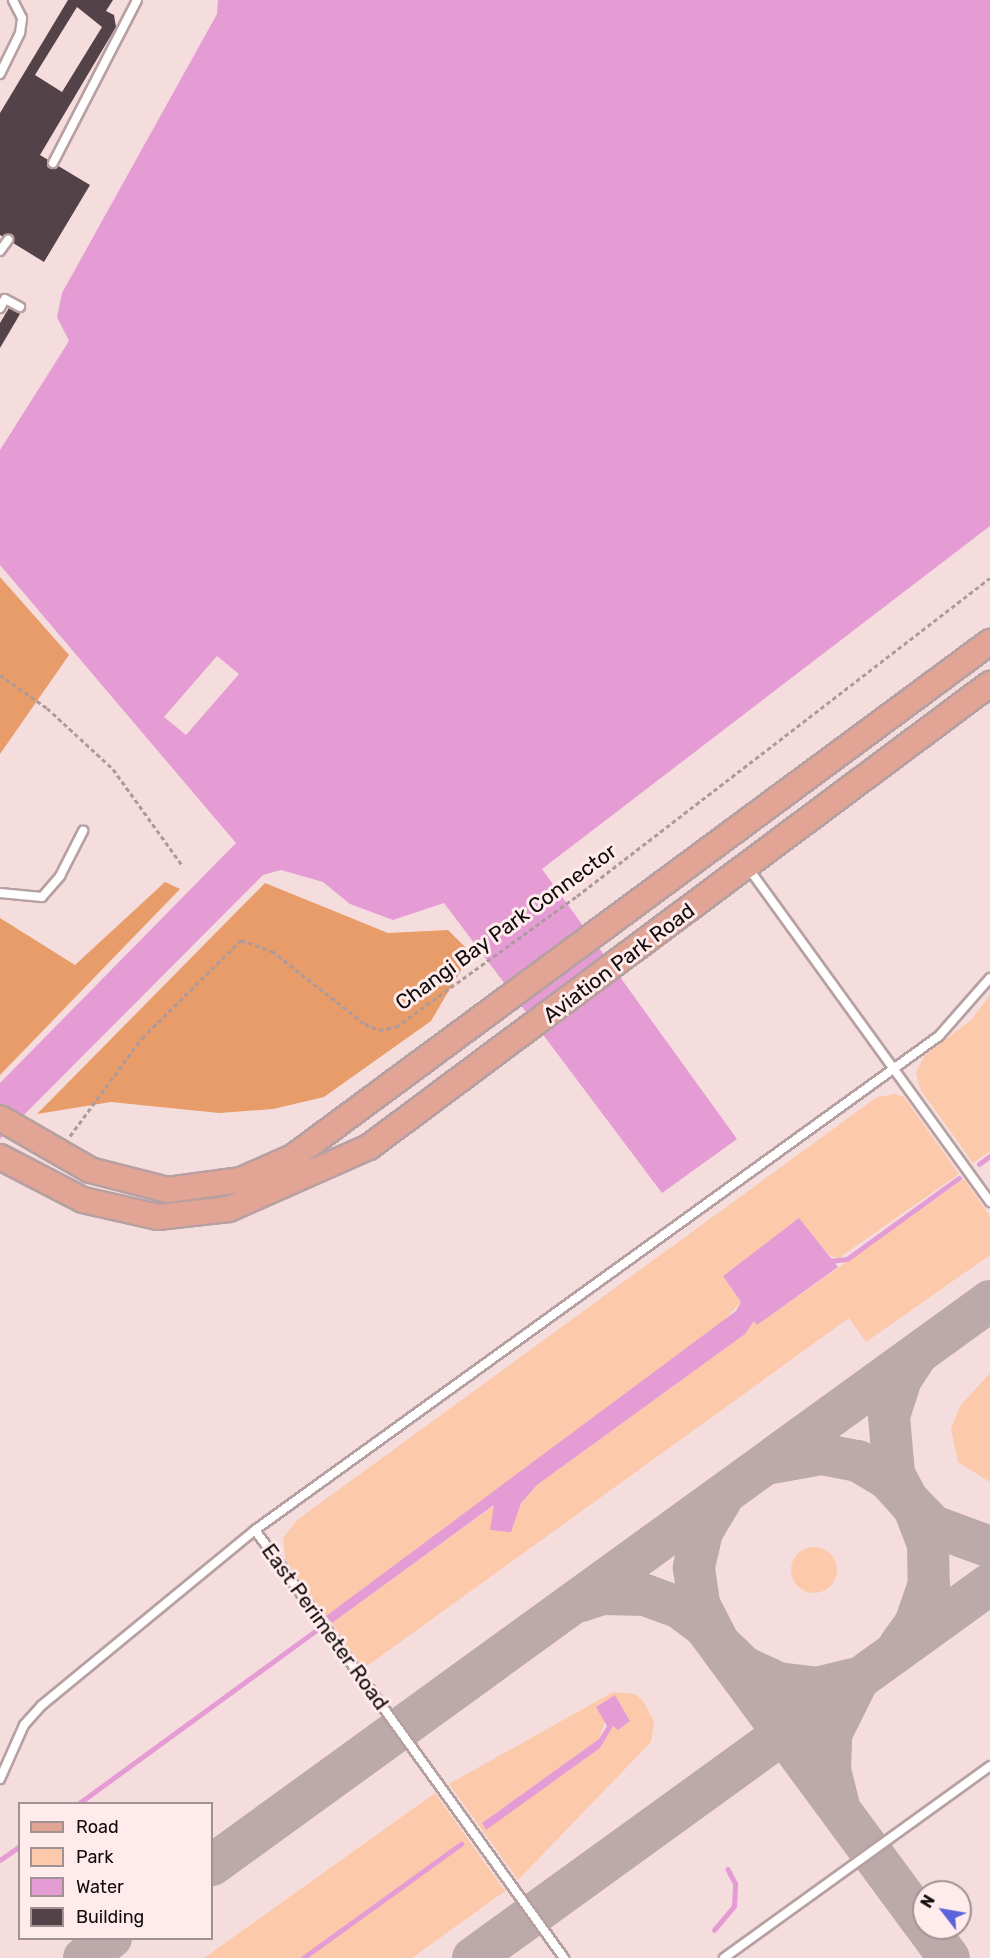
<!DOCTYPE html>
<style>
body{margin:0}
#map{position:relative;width:990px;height:1958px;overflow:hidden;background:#f5ddde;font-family:Rubik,sans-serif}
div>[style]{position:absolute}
.green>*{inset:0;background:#fccaab}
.round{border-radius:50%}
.forest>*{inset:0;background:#e89c69}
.water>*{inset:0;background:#e59cd4}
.pier>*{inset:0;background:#f5ddde}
.stream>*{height:4.5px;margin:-2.25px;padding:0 2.25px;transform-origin:2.25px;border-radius:2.25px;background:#e59cd4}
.taxiway>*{height:42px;margin:-21px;padding:0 21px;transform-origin:21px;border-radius:21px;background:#bca9aa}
.building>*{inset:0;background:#544249}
.path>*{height:3px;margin-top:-1.5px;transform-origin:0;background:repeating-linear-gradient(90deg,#ad9a9b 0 4.5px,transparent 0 7.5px)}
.roads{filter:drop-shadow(2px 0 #b7a0a1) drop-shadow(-2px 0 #b7a0a1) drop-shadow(0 2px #b7a0a1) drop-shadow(0 -2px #b7a0a1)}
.lane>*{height:8px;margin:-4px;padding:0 4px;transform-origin:4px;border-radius:4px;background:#fff}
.primary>*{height:24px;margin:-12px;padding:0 12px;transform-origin:12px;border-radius:12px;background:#e1a495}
span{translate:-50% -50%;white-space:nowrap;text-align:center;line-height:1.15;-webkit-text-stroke:6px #ffebec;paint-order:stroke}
.street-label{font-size:21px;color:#120b0b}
.legend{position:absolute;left:18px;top:1802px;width:195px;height:138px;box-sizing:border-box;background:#ffebec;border:2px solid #a09192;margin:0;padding:8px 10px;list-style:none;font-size:18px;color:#120b0b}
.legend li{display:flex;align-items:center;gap:12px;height:30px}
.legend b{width:30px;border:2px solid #a09192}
.north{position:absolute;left:912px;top:1880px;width:60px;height:60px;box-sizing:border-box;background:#ffebec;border:2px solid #a09192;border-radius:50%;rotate:301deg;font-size:16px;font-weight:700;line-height:24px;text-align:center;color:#120b0b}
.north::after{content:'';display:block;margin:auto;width:21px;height:27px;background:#5b63db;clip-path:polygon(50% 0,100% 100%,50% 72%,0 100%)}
</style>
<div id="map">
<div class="green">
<div style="clip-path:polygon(990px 995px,990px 1151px,973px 1163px,920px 1089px,916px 1073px,924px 1056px,971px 1020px)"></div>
<div style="clip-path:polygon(895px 1094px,904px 1097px,959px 1174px,839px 1258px,830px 1256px,799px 1219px,723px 1276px,741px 1302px,721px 1324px,326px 1616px,285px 1559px,283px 1538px,297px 1520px,877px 1097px)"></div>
<div style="clip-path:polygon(964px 1179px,990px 1216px,990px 1255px,866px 1342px,849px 1318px,363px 1669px,332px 1623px,495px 1505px,511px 1532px,521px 1503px,537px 1485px,745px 1334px,754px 1321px,757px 1325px)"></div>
<div style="clip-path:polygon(990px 1373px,990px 1482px,958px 1462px,951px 1429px,960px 1406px)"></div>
<div class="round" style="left:791px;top:1547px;width:46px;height:46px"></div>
<div style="clip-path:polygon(evenodd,613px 1692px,635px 1694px,644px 1702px,654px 1722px,651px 1742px,518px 1880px,449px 1784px,613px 1692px,615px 1695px,630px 1721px,613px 1725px,600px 1748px,486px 1829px,482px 1823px,599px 1739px,615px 1695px)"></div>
<div style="clip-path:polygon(435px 1793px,505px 1891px,412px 1958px,204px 1958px)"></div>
</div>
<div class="forest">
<div style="clip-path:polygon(0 577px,69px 655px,0 754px)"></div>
<div style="clip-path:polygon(165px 882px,180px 889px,0 1075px,0 918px,75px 965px)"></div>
<div style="clip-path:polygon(265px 883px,388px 933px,448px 930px,471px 953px,431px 1021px,324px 1097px,273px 1109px,219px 1113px,111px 1102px,37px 1114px)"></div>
</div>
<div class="water">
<div style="clip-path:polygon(218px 0,990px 0,990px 526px,542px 869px,737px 1139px,662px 1193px,444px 903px,393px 920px,350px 904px,323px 882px,281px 870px,263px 875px,0 1139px,0 1083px,236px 843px,0 565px,0 450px,69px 341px,57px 317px,62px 293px,217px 14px)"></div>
<div style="clip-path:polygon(799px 1218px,838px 1267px,757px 1325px,754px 1321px,745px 1334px,537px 1485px,521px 1503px,511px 1532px,490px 1530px,494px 1505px,332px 1623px,326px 1616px,736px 1311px,741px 1302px,723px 1276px)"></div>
<div style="clip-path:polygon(615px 1695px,630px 1721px,618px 1730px,613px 1726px,600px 1748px,486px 1830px,482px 1823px,599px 1739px,607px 1726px,596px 1707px)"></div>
</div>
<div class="pier">
<div style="clip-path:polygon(217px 656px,239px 674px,186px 735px,164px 717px)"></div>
</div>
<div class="stream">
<div style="left:979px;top:1164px;width:14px;rotate:-36deg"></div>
<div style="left:829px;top:1261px;width:18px;rotate:-6deg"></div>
<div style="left:847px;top:1259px;width:138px;rotate:-35.9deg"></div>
<div style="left:78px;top:1804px;width:296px;rotate:-36.1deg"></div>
<div style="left:0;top:1860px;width:24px;rotate:-35deg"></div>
<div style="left:714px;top:1930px;width:31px;rotate:-50deg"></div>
<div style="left:734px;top:1906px;width:22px;rotate:-87deg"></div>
<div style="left:735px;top:1884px;width:16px;rotate:-117deg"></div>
<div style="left:303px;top:1958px;width:195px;rotate:-35.8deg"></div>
</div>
<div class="taxiway">
<div style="left:914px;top:1359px;width:24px;rotate:123deg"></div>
<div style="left:901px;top:1379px;width:39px;rotate:108deg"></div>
<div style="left:889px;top:1416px;width:58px;rotate:85.1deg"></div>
<div style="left:894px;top:1474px;width:30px;rotate:62deg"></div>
<div style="left:908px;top:1500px;width:36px;rotate:46deg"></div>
<div style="left:933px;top:1526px;width:61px;rotate:20.2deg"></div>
<div style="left:771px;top:1463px;width:51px;rotate:-10.2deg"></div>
<div style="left:821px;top:1454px;width:38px;rotate:11deg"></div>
<div style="left:858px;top:1461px;width:35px;rotate:31deg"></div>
<div style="left:888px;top:1479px;width:39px;rotate:48deg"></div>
<div style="left:914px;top:1508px;width:40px;rotate:69deg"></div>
<div style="left:928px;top:1545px;width:39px;rotate:89deg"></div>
<div style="left:929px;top:1584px;width:42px;rotate:109.3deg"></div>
<div style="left:915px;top:1624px;width:26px;rotate:126deg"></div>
<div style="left:721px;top:1500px;width:37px;rotate:121deg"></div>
<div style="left:702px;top:1532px;width:37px;rotate:103deg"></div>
<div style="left:694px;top:1568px;width:36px;rotate:82deg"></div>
<div style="left:699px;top:1604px;width:44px;rotate:62.9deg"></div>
<div style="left:719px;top:1643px;width:35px;rotate:44deg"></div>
<div style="left:744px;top:1667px;width:38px;rotate:25deg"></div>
<div style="left:778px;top:1683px;width:39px;rotate:7deg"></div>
<div style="left:817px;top:1688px;width:36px;rotate:-14deg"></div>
<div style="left:581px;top:1601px;width:23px;rotate:-18deg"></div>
<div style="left:603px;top:1594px;width:42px;rotate:1.4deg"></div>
<div style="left:645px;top:1595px;width:37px;rotate:20deg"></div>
<div style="left:680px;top:1608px;width:31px;rotate:37deg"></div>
<div style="left:705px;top:1627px;width:369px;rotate:53.6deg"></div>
<div style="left:838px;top:1802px;width:32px;rotate:-104deg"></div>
<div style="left:830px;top:1771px;width:37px;rotate:-88deg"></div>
<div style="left:831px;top:1734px;width:56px;rotate:-63.4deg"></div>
<div style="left:212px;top:1865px;width:961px;rotate:-35.94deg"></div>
<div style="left:927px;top:1928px;width:37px;rotate:54deg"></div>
<div style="left:84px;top:1958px;width:34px;rotate:-37deg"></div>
<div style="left:473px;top:1958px;width:638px;rotate:-35.88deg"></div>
</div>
<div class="building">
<div style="clip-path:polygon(evenodd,68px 0,113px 0,106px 11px,114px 15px,116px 27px,40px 155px,90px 185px,44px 262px,0 235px,0 113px,68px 0,77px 7px,102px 27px,62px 92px,35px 75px,77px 7px)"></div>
<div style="clip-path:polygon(9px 308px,20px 314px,0 348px,0 323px)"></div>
</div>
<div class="path">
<div style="left:0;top:675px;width:57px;rotate:35.1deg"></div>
<div style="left:47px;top:708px;width:90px;rotate:42.7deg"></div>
<div style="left:113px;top:769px;width:118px;rotate:54.3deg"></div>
<div style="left:70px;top:1136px;width:122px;rotate:-53.7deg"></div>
<div style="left:142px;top:1038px;width:139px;rotate:-44.7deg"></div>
<div style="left:241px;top:940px;width:33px;rotate:20deg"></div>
<div style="left:272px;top:951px;width:118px;rotate:38.1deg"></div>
<div style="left:365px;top:1024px;width:15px;rotate:23deg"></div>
<div style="left:379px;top:1030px;width:17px;rotate:-10deg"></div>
<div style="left:396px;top:1027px;width:223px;rotate:-35.9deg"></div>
<div style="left:577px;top:896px;width:521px;rotate:-37.6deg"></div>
</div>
<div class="roads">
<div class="lane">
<div style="left:0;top:74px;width:46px;rotate:-64deg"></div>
<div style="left:20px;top:33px;width:15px;rotate:-82deg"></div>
<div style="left:22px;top:18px;width:20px;rotate:-117deg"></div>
<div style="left:53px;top:163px;width:183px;rotate:-62.7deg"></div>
<div style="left:0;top:251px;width:14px;rotate:-54deg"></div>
<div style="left:0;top:308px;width:10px;rotate:-61deg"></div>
<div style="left:5px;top:299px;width:17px;rotate:28deg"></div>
<div style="left:749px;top:869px;width:411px;rotate:54.1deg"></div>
<div style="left:0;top:893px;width:42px;rotate:5.4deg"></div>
<div style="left:42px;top:897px;width:28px;rotate:-49deg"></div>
<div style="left:60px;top:876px;width:51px;rotate:-62.9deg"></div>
<div style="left:255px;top:1530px;width:528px;rotate:54.17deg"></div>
<div style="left:0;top:1779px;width:59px;rotate:-66deg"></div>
<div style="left:24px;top:1725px;width:27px;rotate:-48deg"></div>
<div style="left:42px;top:1705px;width:276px;rotate:-39.4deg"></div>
<div style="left:255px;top:1530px;width:844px;rotate:-35.84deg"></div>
<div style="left:939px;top:1036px;width:77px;rotate:-48.7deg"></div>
<div style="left:724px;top:1958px;width:328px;rotate:-35.8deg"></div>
</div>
<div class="primary">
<div style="left:0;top:1118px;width:104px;rotate:30deg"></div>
<div style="left:90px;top:1170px;width:81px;rotate:14.4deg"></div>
<div style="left:168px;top:1190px;width:74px;rotate:-7.8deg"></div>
<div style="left:241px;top:1180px;width:57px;rotate:-23.9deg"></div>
<div style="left:293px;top:1157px;width:867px;rotate:-36.46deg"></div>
<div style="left:0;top:1157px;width:93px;rotate:27.4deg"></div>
<div style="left:83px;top:1200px;width:77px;rotate:12.8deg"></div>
<div style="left:158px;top:1217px;width:71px;rotate:-6.4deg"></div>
<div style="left:229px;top:1209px;width:153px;rotate:-23.9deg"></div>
<div style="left:369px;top:1147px;width:775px;rotate:-36.71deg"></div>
</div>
</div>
<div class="street-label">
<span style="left:506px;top:927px;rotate:-36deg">Changi Bay Park Connector</span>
<span style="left:619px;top:963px;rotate:-37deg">Aviation Park Road</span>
<span style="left:325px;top:1627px;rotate:54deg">East Perimeter Road</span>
</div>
<ul class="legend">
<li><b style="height:8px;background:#e1a495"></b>Road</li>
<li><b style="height:16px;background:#fccaab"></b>Park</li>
<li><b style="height:16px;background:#e59cd4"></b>Water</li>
<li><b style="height:16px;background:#544249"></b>Building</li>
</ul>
<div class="north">N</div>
</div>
